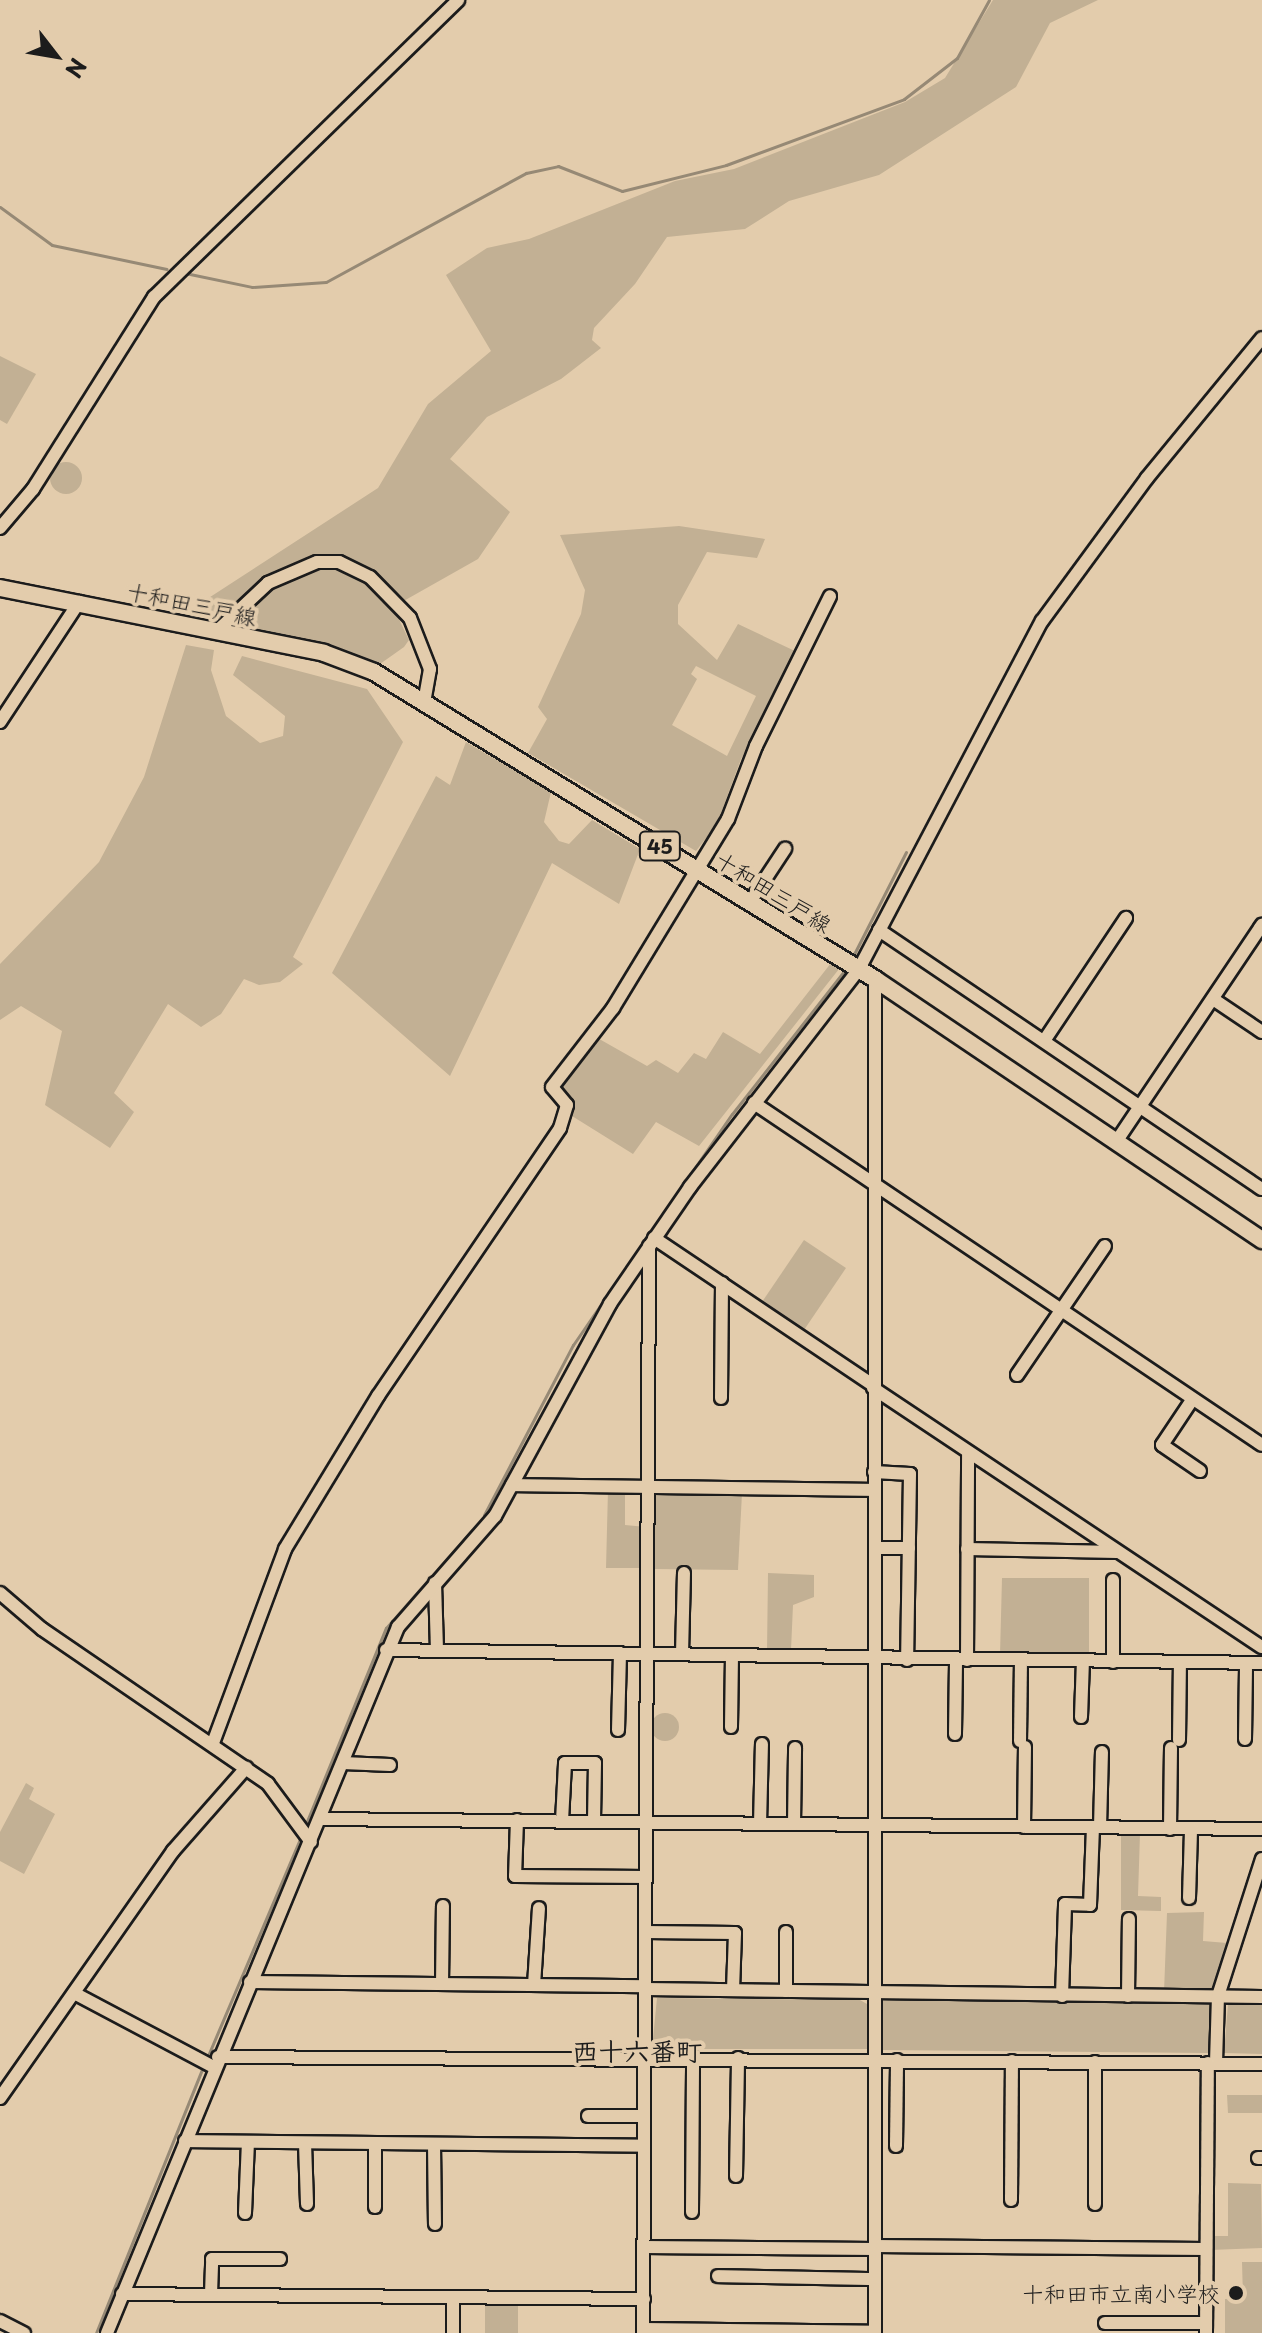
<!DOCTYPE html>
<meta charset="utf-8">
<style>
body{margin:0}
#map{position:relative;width:1262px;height:2333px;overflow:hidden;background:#e3ccac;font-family:"Playpen Sans","Klee One",sans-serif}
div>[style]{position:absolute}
.green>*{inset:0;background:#c2b094}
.round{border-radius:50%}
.stream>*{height:3px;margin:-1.5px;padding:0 1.5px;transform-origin:1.5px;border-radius:1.5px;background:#968975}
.roads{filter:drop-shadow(2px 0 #1c1c1c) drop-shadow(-2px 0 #1c1c1c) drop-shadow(0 2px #1c1c1c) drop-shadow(0 -2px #1c1c1c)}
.minor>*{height:12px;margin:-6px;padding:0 6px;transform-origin:6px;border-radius:6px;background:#e3ccac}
.major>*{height:16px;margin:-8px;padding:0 8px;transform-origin:8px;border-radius:8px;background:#e3ccac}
.dots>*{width:22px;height:22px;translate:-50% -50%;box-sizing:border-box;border:4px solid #e3ccac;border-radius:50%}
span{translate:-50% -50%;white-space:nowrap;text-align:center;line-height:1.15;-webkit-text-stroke:8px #e3ccac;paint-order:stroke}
.shield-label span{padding:2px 6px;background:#e3ccac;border:2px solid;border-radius:6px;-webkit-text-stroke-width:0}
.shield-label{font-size:20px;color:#1c1c1c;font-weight:700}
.street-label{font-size:22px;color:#1c1c1c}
.poi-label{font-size:22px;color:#1c1c1c}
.right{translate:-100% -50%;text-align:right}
.quarter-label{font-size:26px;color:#1c1c1c;font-weight:700}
.north{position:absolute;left:16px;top:16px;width:80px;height:80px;-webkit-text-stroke:6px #e3ccac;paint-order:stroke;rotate:121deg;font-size:22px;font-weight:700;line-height:32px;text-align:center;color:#1c1c1c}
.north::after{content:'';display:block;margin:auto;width:28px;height:36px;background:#1c1c1c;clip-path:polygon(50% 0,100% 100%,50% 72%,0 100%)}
</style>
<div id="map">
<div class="green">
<div style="clip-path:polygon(993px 0,1098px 0,1050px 23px,1016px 87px,879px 175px,789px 201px,745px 229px,667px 237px,635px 284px,594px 328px,592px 340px,601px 348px,561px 379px,487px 417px,450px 459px,510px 512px,478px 559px,393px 607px,409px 640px,404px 647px,380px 664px,201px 615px,204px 601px,378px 488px,428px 404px,491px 351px,446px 275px,487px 248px,529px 239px,675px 181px,734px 169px,905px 102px,945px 78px)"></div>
<div style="clip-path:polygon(0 356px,36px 374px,7px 424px,0 420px)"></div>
<div class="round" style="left:50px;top:462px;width:32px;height:32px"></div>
<div style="clip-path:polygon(evenodd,679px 526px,765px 539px,757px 558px,707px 552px,678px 605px,678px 624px,717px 660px,738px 624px,797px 652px,741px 759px,717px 824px,696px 851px,528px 753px,547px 719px,538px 707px,581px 614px,585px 590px,560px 535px,679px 526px,696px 666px,756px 696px,727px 756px,672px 725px,697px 679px,691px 674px,696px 666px)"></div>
<div style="clip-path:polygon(186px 645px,214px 650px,211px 670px,226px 716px,260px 743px,283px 736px,285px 716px,233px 675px,242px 656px,367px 689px,403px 742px,293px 957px,303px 964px,280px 982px,259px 985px,244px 979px,221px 1014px,201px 1027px,168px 1004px,114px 1093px,134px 1112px,110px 1148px,45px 1105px,62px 1031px,21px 1006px,0 1020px,0 964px,99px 862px,144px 777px)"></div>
<div style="clip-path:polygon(466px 742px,551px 792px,544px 822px,559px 841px,569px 844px,592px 820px,640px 849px,619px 904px,552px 863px,450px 1076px,332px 973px,436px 776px,450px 785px)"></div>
<div style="clip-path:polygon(831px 963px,839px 969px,699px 1146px,656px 1122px,633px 1154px,572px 1116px,571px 1099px,557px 1088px,594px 1036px,647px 1066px,656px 1060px,678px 1073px,694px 1053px,706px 1059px,723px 1032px,760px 1054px)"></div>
<div style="clip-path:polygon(804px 1240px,846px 1268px,802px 1333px,760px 1305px)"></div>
<div style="clip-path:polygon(608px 1490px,625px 1490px,625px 1525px,646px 1527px,645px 1568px,606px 1568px)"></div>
<div style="clip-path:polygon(654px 1492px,742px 1493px,738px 1570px,653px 1569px)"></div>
<div style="clip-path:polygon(768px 1573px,814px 1575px,814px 1597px,793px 1605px,791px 1650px,767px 1651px)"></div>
<div style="clip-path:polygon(1002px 1578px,1089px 1578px,1089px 1656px,1000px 1655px)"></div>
<div class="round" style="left:651px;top:1713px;width:28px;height:28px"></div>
<div style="clip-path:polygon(26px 1783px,34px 1788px,29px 1799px,55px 1814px,24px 1874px,0 1861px,0 1832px)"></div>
<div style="clip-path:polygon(1121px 1833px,1140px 1834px,1138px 1896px,1161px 1897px,1161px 1911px,1121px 1910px)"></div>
<div style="clip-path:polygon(1204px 1912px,1203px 1941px,1227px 1943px,1213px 1993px,1164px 1992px,1167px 1913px)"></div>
<div style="clip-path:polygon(657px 1998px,860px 2000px,867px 2004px,869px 2049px,652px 2049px)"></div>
<div style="clip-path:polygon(883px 1999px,1211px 2000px,1208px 2053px,882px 2050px)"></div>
<div style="clip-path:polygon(1228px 2004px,1262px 2005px,1262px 2054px,1224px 2053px)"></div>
<div style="clip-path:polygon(1227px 2095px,1262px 2095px,1262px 2113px,1228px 2113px)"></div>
<div style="clip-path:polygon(1228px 2183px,1261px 2184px,1262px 2248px,1210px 2250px,1210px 2236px,1228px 2236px)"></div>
<div style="clip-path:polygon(1242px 2262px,1262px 2262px,1262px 2333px,1225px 2333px,1225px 2299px,1243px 2298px)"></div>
<div style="clip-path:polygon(518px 2303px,518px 2333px,485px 2333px,485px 2304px)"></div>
</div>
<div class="stream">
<div style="left:0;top:207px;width:64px;rotate:36.2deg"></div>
<div style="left:52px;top:245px;width:117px;rotate:11.8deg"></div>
<div style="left:185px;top:273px;width:68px;rotate:11.8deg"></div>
<div style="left:252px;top:287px;width:74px;rotate:-3.9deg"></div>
<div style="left:326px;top:282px;width:228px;rotate:-28.6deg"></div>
<div style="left:526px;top:173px;width:33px;rotate:-12deg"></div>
<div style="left:558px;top:166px;width:69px;rotate:21.3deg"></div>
<div style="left:622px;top:191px;width:107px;rotate:-14deg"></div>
<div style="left:726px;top:165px;width:190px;rotate:-20.3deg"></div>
<div style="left:904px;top:99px;width:67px;rotate:-37.7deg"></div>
<div style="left:957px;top:58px;width:66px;rotate:-61.1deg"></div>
<div style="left:852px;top:958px;width:119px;rotate:-63deg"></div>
<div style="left:484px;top:1515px;width:192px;rotate:-62.4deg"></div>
<div style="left:573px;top:1345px;width:280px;rotate:-55.5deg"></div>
<div style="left:732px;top:1114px;width:183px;rotate:-51.9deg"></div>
<div style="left:305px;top:1826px;width:214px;rotate:-67.8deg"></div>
<div style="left:386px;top:1628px;width:130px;rotate:-48.7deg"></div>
<div style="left:207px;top:2058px;width:240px;rotate:-67deg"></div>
<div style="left:96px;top:2333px;width:289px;rotate:-68.1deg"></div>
</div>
<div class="roads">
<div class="minor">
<div style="left:0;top:528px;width:51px;rotate:-49.8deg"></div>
<div style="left:33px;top:489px;width:227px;rotate:-57.8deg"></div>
<div style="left:154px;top:297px;width:425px;rotate:-44.3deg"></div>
<div style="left:218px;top:630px;width:69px;rotate:-43.2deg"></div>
<div style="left:268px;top:583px;width:53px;rotate:-23.2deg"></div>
<div style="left:317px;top:562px;width:22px"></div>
<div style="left:339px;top:562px;width:34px;rotate:26deg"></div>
<div style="left:370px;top:577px;width:57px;rotate:45.7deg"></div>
<div style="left:410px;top:618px;width:55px;rotate:68.6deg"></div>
<div style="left:430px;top:669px;width:29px;rotate:100deg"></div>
<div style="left:0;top:722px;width:144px;rotate:-56.6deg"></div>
<div style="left:750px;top:902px;width:64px;rotate:-56.6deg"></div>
<div style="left:879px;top:930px;width:462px;rotate:34.1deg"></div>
<div style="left:1213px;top:999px;width:59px;rotate:34deg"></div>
<div style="left:1044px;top:1041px;width:148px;rotate:-56.3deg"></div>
<div style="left:754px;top:1103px;width:612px;rotate:33.95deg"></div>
<div style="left:1116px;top:1142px;width:262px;rotate:-56.1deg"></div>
<div style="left:654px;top:1238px;width:264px;rotate:33.9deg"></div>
<div style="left:1017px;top:1375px;width:156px;rotate:-55.7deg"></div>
<div style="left:873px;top:1388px;width:467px;rotate:33.7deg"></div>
<div style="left:721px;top:1398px;width:115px;rotate:-89.5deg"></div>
<div style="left:1192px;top:1400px;width:54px;rotate:123.7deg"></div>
<div style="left:1162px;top:1445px;width:46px;rotate:34.4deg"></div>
<div style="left:874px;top:1472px;width:36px;rotate:3deg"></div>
<div style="left:910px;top:1474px;width:186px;rotate:90.9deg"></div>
<div style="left:512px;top:1485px;width:361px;rotate:0.8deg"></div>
<div style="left:875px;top:1548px;width:34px"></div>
<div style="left:967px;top:1549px;width:150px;rotate:1.1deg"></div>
<div style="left:435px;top:1583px;width:67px;rotate:88.3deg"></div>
<div style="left:0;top:1593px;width:55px;rotate:40.6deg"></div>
<div style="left:42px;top:1629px;width:274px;rotate:34.4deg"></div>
<div style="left:268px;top:1784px;width:72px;rotate:53.4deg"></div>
<div style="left:386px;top:1650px;width:876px;rotate:0.85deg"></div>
<div style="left:682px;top:1654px;width:81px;rotate:-88.6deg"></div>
<div style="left:967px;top:1660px;width:208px;rotate:-89.7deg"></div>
<div style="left:1113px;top:1662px;width:82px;rotate:-90deg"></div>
<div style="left:1081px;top:1717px;width:56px;rotate:-88deg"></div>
<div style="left:731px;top:1727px;width:71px;rotate:-89.2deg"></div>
<div style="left:618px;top:1730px;width:77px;rotate:-88.5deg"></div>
<div style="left:955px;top:1734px;width:74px;rotate:-89.2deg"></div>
<div style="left:1245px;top:1739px;width:76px;rotate:-89.2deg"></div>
<div style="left:1179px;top:1740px;width:78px;rotate:-89.3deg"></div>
<div style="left:1020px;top:1741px;width:80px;rotate:-89.3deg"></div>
<div style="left:213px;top:1743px;width:207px;rotate:-69.6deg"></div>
<div style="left:285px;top:1549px;width:179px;rotate:-58.7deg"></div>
<div style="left:378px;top:1396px;width:324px;rotate:-55.8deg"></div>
<div style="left:560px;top:1128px;width:24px;rotate:-73deg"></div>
<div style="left:567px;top:1105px;width:23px;rotate:-130deg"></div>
<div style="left:552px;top:1087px;width:100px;rotate:-52.3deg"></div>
<div style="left:613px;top:1008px;width:221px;rotate:-58.7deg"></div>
<div style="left:728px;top:819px;width:78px;rotate:-69deg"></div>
<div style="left:756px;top:746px;width:167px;rotate:-63.7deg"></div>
<div style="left:343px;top:1763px;width:47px;rotate:2.4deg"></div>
<div style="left:320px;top:1819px;width:942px;rotate:0.61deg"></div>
<div style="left:517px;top:1820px;width:56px;rotate:92deg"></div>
<div style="left:515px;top:1876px;width:131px;rotate:0.4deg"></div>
<div style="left:562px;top:1821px;width:58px;rotate:-87deg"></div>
<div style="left:565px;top:1763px;width:30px"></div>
<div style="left:595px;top:1763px;width:58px;rotate:91deg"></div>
<div style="left:760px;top:1824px;width:80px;rotate:-88.6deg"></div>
<div style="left:794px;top:1824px;width:76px;rotate:-89.2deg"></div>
<div style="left:1024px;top:1827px;width:80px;rotate:-89.3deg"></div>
<div style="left:1100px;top:1827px;width:75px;rotate:-88.5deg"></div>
<div style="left:1170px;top:1829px;width:81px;rotate:-89.3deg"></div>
<div style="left:1189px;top:1898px;width:69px;rotate:-88.3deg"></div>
<div style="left:646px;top:1932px;width:89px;rotate:0.6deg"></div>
<div style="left:735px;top:1933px;width:57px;rotate:92deg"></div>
<div style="left:250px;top:1982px;width:396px;rotate:0.6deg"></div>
<div style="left:442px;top:1984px;width:78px;rotate:-89.3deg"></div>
<div style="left:534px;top:1985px;width:77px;rotate:-86.3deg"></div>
<div style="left:646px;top:1989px;width:616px;rotate:0.74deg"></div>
<div style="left:786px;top:1991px;width:59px;rotate:-90deg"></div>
<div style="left:74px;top:1993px;width:158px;rotate:27.9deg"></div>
<div style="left:1062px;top:1996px;width:92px;rotate:-88.1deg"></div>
<div style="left:1065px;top:1904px;width:25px;rotate:2deg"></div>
<div style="left:1090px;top:1905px;width:78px;rotate:-87.8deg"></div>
<div style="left:1128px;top:1996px;width:77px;rotate:-89.3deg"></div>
<div style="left:218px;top:2057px;width:1044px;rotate:0.38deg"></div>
<div style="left:1095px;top:2062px;width:142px;rotate:90deg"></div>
<div style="left:1216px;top:2063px;width:67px;rotate:-88.3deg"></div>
<div style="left:1218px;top:1996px;width:144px;rotate:-72.2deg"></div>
<div style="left:0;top:2098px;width:302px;rotate:-55deg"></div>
<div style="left:173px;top:1851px;width:111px;rotate:-48.7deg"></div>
<div style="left:588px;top:2116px;width:56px"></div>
<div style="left:185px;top:2141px;width:459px;rotate:0.6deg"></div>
<div style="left:305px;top:2143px;width:61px;rotate:88.1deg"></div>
<div style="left:375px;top:2144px;width:63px;rotate:90deg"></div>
<div style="left:434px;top:2144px;width:80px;rotate:89.3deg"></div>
<div style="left:896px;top:2146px;width:86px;rotate:-89.3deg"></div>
<div style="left:1258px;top:2158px;width:4px"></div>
<div style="left:736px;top:2176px;width:118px;rotate:-89deg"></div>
<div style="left:1011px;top:2200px;width:139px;rotate:-89.6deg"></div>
<div style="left:692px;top:2212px;width:155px;rotate:-89.6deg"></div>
<div style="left:245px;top:2213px;width:71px;rotate:-87.6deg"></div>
<div style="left:874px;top:2246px;width:331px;rotate:0.5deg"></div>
<div style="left:644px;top:2247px;width:230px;rotate:0.5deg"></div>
<div style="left:718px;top:2276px;width:157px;rotate:1.1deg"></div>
<div style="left:122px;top:2294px;width:522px;rotate:0.55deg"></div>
<div style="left:211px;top:2294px;width:35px;rotate:-88deg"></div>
<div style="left:212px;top:2259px;width:68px"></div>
<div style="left:0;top:2321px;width:27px;rotate:27deg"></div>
<div style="left:1105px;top:2323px;width:101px"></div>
<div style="left:644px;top:2329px;width:231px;rotate:0.7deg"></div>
<div style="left:107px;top:2333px;width:764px;rotate:-67.6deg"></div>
<div style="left:398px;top:1627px;width:147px;rotate:-48.9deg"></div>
<div style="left:495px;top:1516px;width:241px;rotate:-61.5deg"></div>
<div style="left:610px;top:1304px;width:142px;rotate:-55.6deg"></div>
<div style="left:690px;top:1187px;width:276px;rotate:-52.2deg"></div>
<div style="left:859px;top:969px;width:393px;rotate:-62.3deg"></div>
<div style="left:1042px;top:621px;width:177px;rotate:-53.7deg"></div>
<div style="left:1147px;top:478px;width:181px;rotate:-50.6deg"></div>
<div style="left:453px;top:2333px;width:35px;rotate:-90deg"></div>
<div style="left:643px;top:2333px;width:1087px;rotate:-89.68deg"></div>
<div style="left:875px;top:2333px;width:1354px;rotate:-90deg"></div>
<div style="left:1206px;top:2333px;width:270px;rotate:-89.6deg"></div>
</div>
<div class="major">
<div style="left:0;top:588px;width:330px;rotate:11.3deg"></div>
<div style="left:324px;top:653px;width:53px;rotate:20.8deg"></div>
<div style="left:374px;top:672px;width:588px;rotate:31.5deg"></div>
<div style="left:875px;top:979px;width:467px;rotate:34deg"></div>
</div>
</div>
<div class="dots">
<div style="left:1236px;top:2293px;background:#1c1c1c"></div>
</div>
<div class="shield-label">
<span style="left:660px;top:846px">45</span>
</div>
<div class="street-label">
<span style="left:192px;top:603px;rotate:12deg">十和田三戸線</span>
<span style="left:774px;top:891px;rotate:32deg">十和田三戸線</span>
</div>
<div class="poi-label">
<span class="right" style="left:1220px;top:2293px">十和田市立南小学校</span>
</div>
<div class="quarter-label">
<span style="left:637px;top:2051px">西十六番町</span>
</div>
<div class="north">N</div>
</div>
